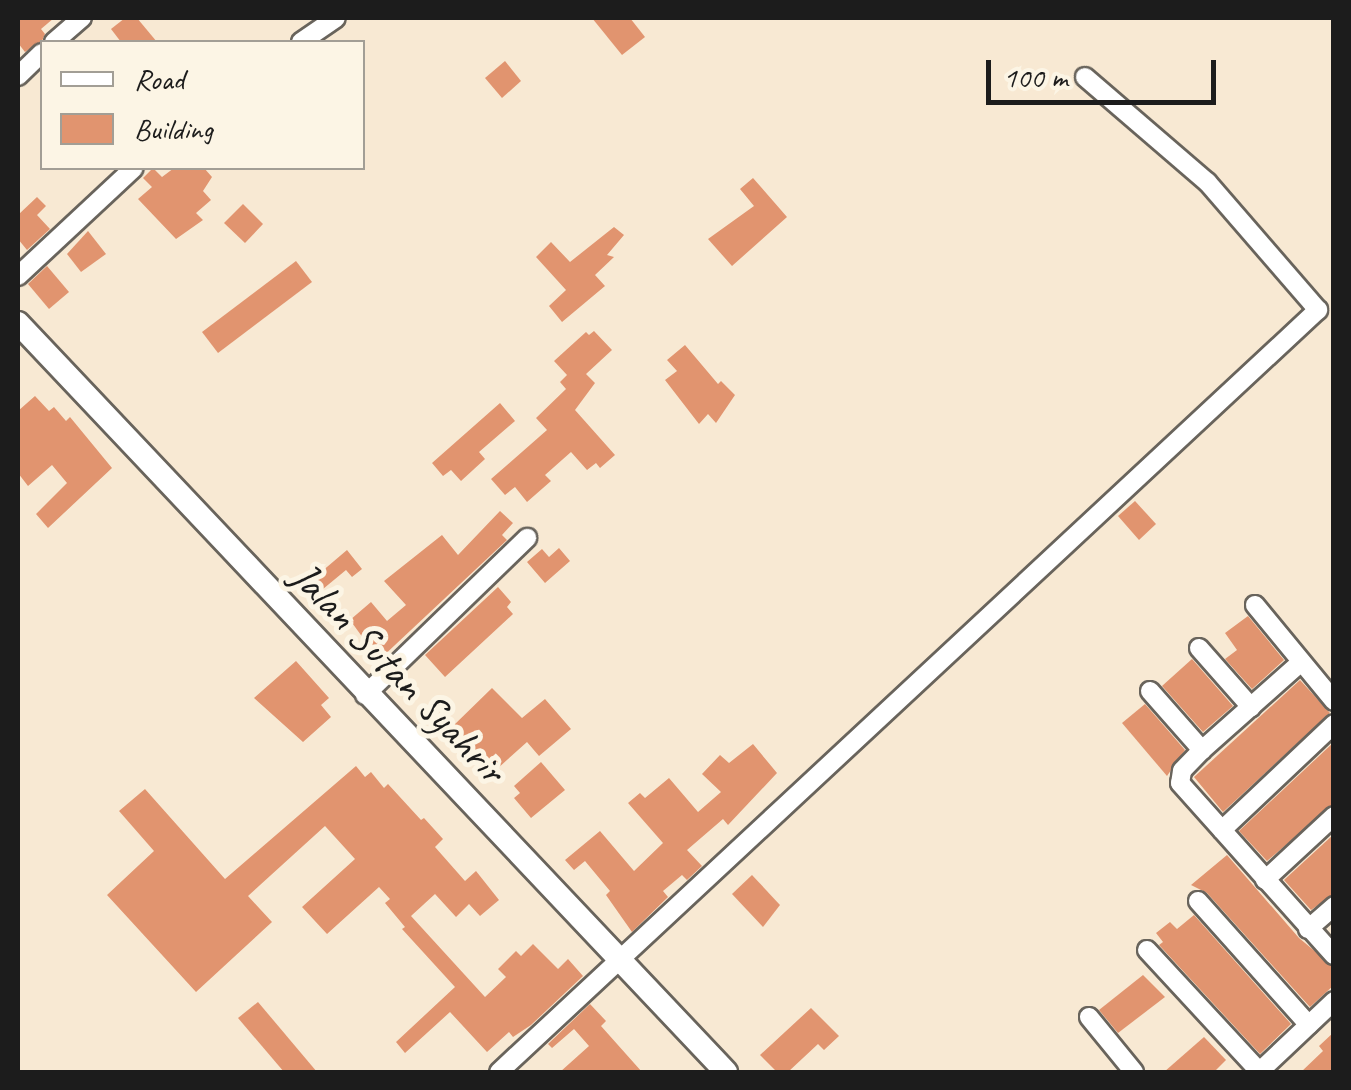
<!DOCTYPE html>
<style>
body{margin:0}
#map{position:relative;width:1351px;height:1090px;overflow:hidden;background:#f8e9d3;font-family:Caveat,sans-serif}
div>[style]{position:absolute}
.building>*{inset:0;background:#e1946f}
.roads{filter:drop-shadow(2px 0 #69645c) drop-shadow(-2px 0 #69645c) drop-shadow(0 2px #69645c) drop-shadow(0 -2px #69645c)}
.minor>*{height:18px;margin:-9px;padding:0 9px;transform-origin:9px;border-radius:9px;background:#fff}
.tertiary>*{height:22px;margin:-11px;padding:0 11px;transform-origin:11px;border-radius:11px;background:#fff}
span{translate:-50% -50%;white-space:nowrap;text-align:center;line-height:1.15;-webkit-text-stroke:10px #fcf5e5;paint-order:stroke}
.street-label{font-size:42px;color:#1c1c1c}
.frame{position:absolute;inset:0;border:20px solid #1c1c1c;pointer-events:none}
.legend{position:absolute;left:40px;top:40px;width:325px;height:130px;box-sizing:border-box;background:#fcf5e5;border:2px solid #a29e95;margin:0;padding:12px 18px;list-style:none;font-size:30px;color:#1c1c1c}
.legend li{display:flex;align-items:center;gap:20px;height:50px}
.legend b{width:50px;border:2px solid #a29e95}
.scale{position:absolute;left:986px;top:60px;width:230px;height:45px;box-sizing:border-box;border:5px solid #1c1c1c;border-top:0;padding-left:12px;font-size:30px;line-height:35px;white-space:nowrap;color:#1c1c1c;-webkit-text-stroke:8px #fcf5e5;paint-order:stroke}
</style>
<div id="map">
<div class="building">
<div style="clip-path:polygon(18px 18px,54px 18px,41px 29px,45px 34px,42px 41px,25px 52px,18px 43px)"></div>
<div style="clip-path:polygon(125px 18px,137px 18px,157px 42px,121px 42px,111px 29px)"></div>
<div style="clip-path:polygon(592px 18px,630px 18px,645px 37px,622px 55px)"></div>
<div style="clip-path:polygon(505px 61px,521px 81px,502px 98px,485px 78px)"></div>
<div style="clip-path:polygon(153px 168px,162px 177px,174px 168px,204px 168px,212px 177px,203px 191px,211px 200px,196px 213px,203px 220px,176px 239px,138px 199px,152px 187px,143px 178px)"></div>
<div style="clip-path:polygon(753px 178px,787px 217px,732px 266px,708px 239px,754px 206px,740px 189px)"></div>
<div style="clip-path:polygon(37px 197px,46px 206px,37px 215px,50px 229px,27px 250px,18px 239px,18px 215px)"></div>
<div style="clip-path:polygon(243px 204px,263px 224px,245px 243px,224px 223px)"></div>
<div style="clip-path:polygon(614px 227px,624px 235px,607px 255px,614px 257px,595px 275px,605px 286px,562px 322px,549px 306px,566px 290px,536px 257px,551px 242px,570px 262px)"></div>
<div style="clip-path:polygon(88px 231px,106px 254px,81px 272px,67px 254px)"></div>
<div style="clip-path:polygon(296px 261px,312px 282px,218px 353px,202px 332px)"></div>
<div style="clip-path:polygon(47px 266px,69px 292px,49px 309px,28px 284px)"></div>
<div style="clip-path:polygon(594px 331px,612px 350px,586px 374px,595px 383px,575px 410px,615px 455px,600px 468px,596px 463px,587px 470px,571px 452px,545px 475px,551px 481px,527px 502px,515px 487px,505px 495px,491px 479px,547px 430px,536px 418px,566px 389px,560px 382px,567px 375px,554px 361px,586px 332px,589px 335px)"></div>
<div style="clip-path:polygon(685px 345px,718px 384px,721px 381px,735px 395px,716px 423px,708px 414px,699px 424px,665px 380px,677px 371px,667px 360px)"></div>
<div style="clip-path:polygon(35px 396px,49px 411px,54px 407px,66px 421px,70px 417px,112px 468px,48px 528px,36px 514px,67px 483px,52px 465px,28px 486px,18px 473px,18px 411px)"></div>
<div style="clip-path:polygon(500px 403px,515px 421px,479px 452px,485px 459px,461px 481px,451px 470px,443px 476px,432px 463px)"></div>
<div style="clip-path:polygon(1135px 501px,1156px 524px,1139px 540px,1118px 516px)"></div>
<div style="clip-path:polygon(500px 511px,513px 523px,502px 535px,507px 540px,379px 660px,350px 620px,371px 602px,387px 621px,406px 605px,384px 581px,442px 535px,458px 555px)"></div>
<div style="clip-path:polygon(559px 548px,570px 561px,545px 583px,527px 562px,542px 549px,549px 557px)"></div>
<div style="clip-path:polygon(347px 550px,362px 569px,352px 577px,346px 570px,323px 589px,314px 578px)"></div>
<div style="clip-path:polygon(498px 587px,511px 602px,507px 607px,513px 614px,445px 677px,425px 655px)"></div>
<div style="clip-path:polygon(1248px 616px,1284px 660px,1252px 689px,1225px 659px,1237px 650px,1225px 633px)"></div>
<div style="clip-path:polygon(1192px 659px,1233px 706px,1203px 732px,1162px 686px)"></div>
<div style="clip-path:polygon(296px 661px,329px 698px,321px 705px,331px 717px,303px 742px,254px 698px)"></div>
<div style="clip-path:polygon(1300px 680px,1330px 713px,1223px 812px,1194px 777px)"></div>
<div style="clip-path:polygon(492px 688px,522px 718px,545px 699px,571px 729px,539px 756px,527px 742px,487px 778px,452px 727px)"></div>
<div style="clip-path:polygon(1145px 704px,1185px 750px,1167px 776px,1122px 723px)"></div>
<div style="clip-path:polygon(1334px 742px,1334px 804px,1267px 861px,1239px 831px)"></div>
<div style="clip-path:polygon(753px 744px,777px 773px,728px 825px,723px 819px,687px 850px,702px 866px,687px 880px,682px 875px,663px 891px,668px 897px,632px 932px,606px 895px,610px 891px,585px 861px,574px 870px,565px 860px,600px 831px,634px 871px,663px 843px,628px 803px,640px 793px,645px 798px,669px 778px,698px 812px,721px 792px,702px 774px,720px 755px,729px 763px)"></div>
<div style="clip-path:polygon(541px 762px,565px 790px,531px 818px,514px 798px,520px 793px,514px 786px)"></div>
<div style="clip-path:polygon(356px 766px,365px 777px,371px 772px,384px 788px,388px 784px,421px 820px,424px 818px,443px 839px,435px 847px,465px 881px,476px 871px,499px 900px,480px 916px,469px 904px,456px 917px,435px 894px,411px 916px,485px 997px,506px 977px,498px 969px,516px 951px,521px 956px,533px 944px,558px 969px,568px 959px,583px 976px,531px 1025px,513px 1037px,509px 1032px,487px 1052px,450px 1012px,405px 1053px,396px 1042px,455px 987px,402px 929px,405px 927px,385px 903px,390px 899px,379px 887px,327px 934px,302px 907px,355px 859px,325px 826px,248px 896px,272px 922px,196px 992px,107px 895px,154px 851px,119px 811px,145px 789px,225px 879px)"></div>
<div style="clip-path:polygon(1334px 834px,1334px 894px,1311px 910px,1284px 880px)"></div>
<div style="clip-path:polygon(1227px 855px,1299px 938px,1334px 967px,1334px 985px,1310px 1007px,1207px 893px,1191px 885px)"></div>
<div style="clip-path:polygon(752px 875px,780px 905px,763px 927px,732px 894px)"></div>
<div style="clip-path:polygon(1194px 915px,1291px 1024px,1260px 1054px,1159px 945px,1163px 942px,1156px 933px,1170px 922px,1177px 929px)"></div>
<div style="clip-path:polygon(1143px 975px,1165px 997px,1118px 1033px,1099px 1010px)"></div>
<div style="clip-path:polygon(258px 1002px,317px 1072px,284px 1072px,238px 1018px)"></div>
<div style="clip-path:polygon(590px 1004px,606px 1021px,601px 1026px,642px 1072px,560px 1072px,589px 1046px,574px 1029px,552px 1048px,548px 1044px)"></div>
<div style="clip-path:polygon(811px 1008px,839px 1036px,824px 1050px,818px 1044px,788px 1072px,777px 1072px,760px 1055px)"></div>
<div style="clip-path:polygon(1334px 1032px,1334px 1072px,1301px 1072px,1323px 1051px,1319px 1046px)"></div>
<div style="clip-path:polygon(1204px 1037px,1226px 1060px,1214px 1072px,1164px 1072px)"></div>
</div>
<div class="roads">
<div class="minor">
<div style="left:54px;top:42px;width:37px;rotate:-41deg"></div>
<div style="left:301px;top:42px;width:42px;rotate:-34.4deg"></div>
<div style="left:18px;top:76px;width:33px;rotate:-44deg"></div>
<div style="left:18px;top:276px;width:158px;rotate:-43deg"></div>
<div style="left:1255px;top:605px;width:124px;rotate:50.5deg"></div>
<div style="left:1199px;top:648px;width:79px;rotate:48.6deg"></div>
<div style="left:1300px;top:663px;width:131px;rotate:138.4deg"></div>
<div style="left:1202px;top:750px;width:29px;rotate:134deg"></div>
<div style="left:1182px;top:771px;width:12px;rotate:99deg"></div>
<div style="left:1180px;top:783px;width:231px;rotate:48.2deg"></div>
<div style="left:1150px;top:691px;width:79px;rotate:48.6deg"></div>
<div style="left:365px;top:695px;width:226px;rotate:-44.1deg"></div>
<div style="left:1222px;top:830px;width:154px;rotate:-43.4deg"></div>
<div style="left:1265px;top:880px;width:94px;rotate:-42.8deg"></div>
<div style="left:1198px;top:901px;width:166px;rotate:48.2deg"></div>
<div style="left:1308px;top:929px;width:35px;rotate:-41deg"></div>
<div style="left:1147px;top:950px;width:166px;rotate:47.2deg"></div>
<div style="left:1089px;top:1017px;width:71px;rotate:50.7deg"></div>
<div style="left:499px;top:1072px;width:1119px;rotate:-42.94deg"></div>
<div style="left:1318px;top:310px;width:169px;rotate:-130.9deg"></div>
<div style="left:1207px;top:182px;width:161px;rotate:-139.3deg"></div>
<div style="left:1259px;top:1072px;width:103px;rotate:-43.4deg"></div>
</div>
<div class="tertiary">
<div style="left:18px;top:323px;width:1031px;rotate:46.61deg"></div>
</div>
</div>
<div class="street-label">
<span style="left:398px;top:673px;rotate:46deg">Jalan Sutan Syahrir</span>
</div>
<div class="frame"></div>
<ul class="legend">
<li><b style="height:12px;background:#fff"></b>Road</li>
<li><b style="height:28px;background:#e1946f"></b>Building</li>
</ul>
<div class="scale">100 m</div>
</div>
